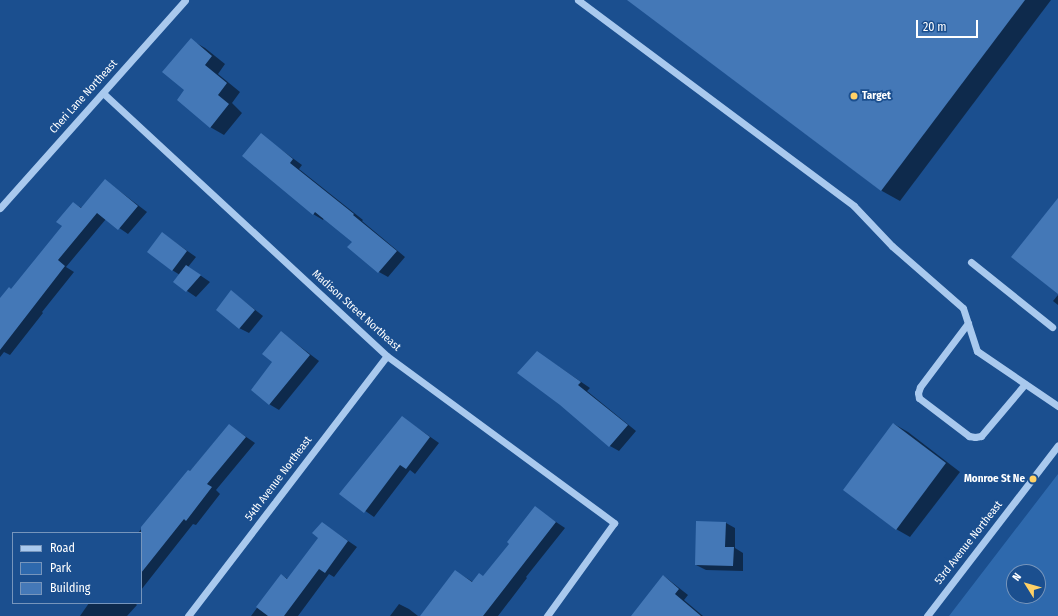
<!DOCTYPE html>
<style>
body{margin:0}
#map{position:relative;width:1058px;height:616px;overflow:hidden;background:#1b4f8f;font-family:"Fira Sans Condensed",sans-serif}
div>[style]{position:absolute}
.green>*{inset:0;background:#2e69ad}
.shadow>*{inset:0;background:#0007}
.building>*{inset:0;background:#4478b7}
.minor>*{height:7px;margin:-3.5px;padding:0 3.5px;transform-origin:3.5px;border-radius:3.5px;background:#a9c9ee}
.dots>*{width:11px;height:11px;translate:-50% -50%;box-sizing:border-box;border:2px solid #1b4f8f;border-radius:50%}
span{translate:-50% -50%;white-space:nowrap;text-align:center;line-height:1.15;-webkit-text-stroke:3.5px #1b4f8f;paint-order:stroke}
.poi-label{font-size:11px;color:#fff;font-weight:700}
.left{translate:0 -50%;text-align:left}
.right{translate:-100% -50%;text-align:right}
.street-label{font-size:11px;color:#fff}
.legend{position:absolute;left:12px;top:532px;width:130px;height:72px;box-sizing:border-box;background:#1b4f8f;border:1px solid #7695bc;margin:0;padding:5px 7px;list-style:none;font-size:12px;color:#fff}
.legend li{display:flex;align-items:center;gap:8px;height:20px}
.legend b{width:20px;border:1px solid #7695bc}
.north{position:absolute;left:1006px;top:564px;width:40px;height:40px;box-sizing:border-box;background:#1b4f8f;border:1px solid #7695bc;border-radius:50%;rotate:307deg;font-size:11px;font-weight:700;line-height:16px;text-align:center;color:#fff}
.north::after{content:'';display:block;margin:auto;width:14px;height:18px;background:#ffd166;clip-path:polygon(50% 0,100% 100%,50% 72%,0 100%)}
.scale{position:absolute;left:916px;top:20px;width:62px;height:18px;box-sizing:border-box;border:2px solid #fff;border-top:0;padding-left:5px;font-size:12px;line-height:14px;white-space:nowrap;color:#fff;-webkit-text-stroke:3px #1b4f8f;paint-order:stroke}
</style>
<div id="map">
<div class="green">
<div style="clip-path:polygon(evenodd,1058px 474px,1058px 616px,949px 616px,1058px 474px,1014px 572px,1038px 572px,1038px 596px,1014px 596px,1014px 572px)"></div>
</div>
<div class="shadow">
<div style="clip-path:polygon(629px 0,1051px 0,900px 201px,882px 191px)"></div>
<div style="clip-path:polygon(191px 40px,205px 48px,225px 64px,218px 74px,240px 92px,232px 103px,242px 113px,224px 135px,210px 127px,186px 90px)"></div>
<div style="clip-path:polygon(261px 135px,302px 165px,299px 169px,363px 220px,362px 221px,405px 257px,388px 277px,379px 272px,353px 242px,324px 218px,323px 220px,313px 214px)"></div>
<div style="clip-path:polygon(105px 180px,147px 212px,128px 234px,106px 219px,66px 267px,74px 272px,42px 312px,43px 313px,10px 355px,4px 352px,0 357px,0 300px,12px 290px,63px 226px,73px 203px,82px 208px)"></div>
<div style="clip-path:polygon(162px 233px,196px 257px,188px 267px,210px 282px,196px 297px,174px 282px,180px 275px,172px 270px)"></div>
<div style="clip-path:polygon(231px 291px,263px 316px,249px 333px,239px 328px)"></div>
<div style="clip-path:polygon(1058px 295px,1058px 305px,1053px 301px)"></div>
<div style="clip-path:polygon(281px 332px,319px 361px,279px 410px,269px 404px,273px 362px)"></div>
<div style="clip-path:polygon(546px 358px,590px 388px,587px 391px,636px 431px,619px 451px,610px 446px)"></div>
<div style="clip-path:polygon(402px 417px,439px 443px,415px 474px,410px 470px,374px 517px,341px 494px)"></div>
<div style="clip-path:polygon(894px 424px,908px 432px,960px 472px,910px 537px,896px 529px)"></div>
<div style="clip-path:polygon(229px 425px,255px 443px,216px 490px,220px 494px,196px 525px,193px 524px,141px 590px,141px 533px,138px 533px)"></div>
<div style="clip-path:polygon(535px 508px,565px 528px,526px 577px,527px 578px,498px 616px,421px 616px,455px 571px,473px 582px,483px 577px,511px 544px)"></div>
<div style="clip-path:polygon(697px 522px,726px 523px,735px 528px,735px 548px,743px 553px,743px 571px,706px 570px,696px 565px)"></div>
<div style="clip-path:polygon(322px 523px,357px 547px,334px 577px,329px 574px,298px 616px,251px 616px,281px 575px,288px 579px,319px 538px)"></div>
<div style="clip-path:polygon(664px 576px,688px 595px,684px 600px,703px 616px,632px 616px)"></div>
<div style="clip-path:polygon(89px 603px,135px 603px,137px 605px,127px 616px,80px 616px)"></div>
<div style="clip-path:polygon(399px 604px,409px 609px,418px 616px,390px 616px)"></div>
</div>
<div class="building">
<div style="clip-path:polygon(627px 0,1025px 0,881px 191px)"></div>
<div style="clip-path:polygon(191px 38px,212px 56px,205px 65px,227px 83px,218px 95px,229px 104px,210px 128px,177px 100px,184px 90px,162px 72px)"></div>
<div style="clip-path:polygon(261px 133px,293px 159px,290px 163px,354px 214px,353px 215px,397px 251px,378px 273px,347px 247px,352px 242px,315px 212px,313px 215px,242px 156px)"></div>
<div style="clip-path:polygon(105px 179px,138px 206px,118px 230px,97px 213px,58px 260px,65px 266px,0 350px,0 298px,9px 287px,11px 289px,62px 226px,56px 222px,73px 202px,81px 208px)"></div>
<div style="clip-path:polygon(1058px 198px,1058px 294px,1011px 257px)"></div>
<div style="clip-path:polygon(162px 232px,187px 251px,172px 271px,147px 252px)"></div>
<div style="clip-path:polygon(186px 265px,201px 275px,186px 292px,173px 282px)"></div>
<div style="clip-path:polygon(231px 290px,255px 310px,239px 329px,216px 310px)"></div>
<div style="clip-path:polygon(281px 331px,310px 355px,269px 405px,251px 390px,272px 362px,262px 354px)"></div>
<div style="clip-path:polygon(537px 351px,581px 382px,578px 385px,628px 425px,609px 447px,560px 405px,517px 373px)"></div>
<div style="clip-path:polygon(402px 416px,430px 437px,406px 469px,400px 465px,364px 513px,339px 494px)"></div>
<div style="clip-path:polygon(893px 423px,946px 463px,896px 530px,843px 490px)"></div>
<div style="clip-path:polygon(229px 424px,246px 437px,207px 484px,212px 487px,186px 521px,184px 519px,141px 573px,141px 527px,188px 470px,190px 471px)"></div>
<div style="clip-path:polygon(535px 506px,556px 522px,483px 616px,420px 616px,455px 570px,472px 582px,479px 573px,483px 576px,509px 544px,507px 542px)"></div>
<div style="clip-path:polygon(696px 521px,726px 522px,725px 547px,734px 547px,733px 566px,695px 565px)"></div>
<div style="clip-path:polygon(322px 522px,348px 541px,325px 573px,319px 569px,284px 616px,268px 616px,256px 607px,281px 574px,287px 579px,318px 538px,312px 533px)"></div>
<div style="clip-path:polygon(663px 575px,679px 589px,675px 594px,701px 616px,631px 616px)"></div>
</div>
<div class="minor">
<div style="left:578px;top:0;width:344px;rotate:36.7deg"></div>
<div style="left:854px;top:206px;width:55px;rotate:46.5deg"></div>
<div style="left:892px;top:246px;width:94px;rotate:41.1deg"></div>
<div style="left:963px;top:308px;width:45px;rotate:72deg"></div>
<div style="left:977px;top:351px;width:98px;rotate:34.2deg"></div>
<div style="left:103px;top:93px;width:387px;rotate:42.8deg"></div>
<div style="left:387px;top:356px;width:282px;rotate:36.3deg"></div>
<div style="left:614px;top:523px;width:115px;rotate:125.8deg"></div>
<div style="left:0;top:208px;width:278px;rotate:-48.3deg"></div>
<div style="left:971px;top:262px;width:104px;rotate:38.7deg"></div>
<div style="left:968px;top:323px;width:80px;rotate:126.9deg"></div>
<div style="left:920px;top:387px;width:6px;rotate:108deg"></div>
<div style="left:918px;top:393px;width:5px;rotate:79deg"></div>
<div style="left:919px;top:398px;width:63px;rotate:37.2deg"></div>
<div style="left:969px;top:436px;width:6px;rotate:9deg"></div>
<div style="left:975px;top:437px;width:6px;rotate:-9deg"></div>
<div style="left:981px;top:436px;width:68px;rotate:-49.8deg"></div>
<div style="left:188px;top:616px;width:327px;rotate:-52.6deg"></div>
<div style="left:927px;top:616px;width:215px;rotate:-52.5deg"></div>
</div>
<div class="dots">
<div style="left:854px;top:96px;background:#ffd166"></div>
<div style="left:1033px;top:479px;background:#ffd166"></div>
</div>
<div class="poi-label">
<span class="left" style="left:862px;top:96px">Target</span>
<span class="right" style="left:1025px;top:479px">Monroe St Ne</span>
</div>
<div class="street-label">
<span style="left:84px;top:97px;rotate:-48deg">Cheri Lane Northeast</span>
<span style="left:356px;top:311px;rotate:42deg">Madison Street Northeast</span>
<span style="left:279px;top:479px;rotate:-53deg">54th Avenue Northeast</span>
<span style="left:969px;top:543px;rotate:-52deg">53rd Avenue Northeast</span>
</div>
<ul class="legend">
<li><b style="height:5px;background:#a9c9ee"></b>Road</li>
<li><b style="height:11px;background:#2e69ad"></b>Park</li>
<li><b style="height:11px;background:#4478b7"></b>Building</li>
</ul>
<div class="north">N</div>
<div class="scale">20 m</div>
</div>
